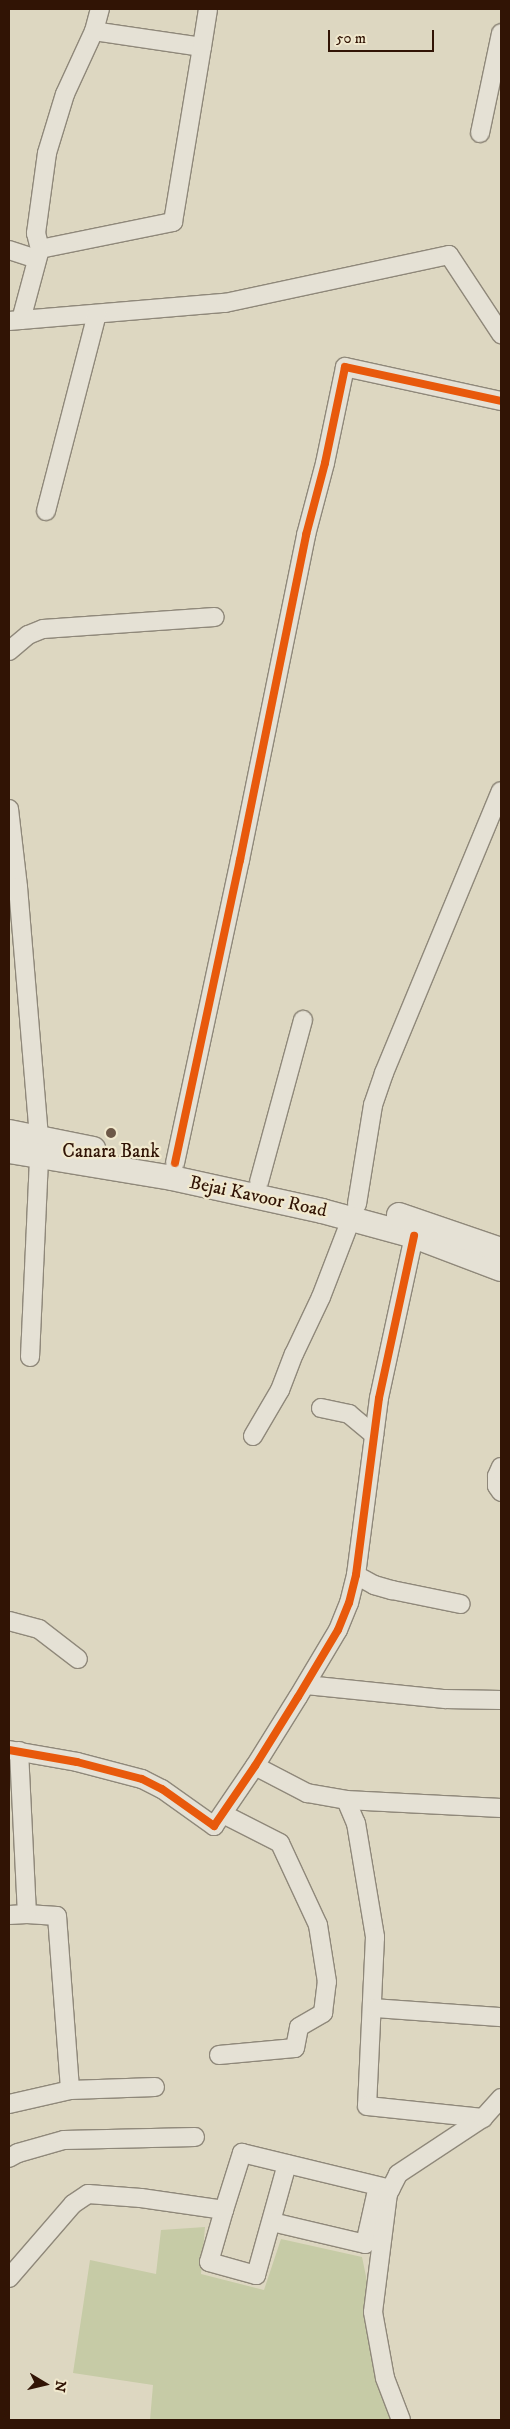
<!DOCTYPE html>
<style>
body{margin:0}
#map{position:relative;width:510px;height:2429px;overflow:hidden;background:#ddd7c1;font-family:"IM FELL DW Pica",serif}
div>[style]{position:absolute}
.green>*{inset:0;background:#c6cba6}
.roads{filter:drop-shadow(1px 0 #8f887a) drop-shadow(-1px 0 #8f887a) drop-shadow(0 1px #8f887a) drop-shadow(0 -1px #8f887a)}
.minor>*{height:18px;margin:-9px;padding:0 9px;transform-origin:9px;border-radius:9px;background:#e5e1d5}
.secondary>*{height:24px;margin:-12px;padding:0 12px;transform-origin:12px;border-radius:12px;background:#e5e1d5}
.cycleway>*{height:8px;margin:-4px;padding:0 4px;transform-origin:4px;border-radius:4px;background:#e8590c}
.dots>*{width:14px;height:14px;translate:-50% -50%;box-sizing:border-box;border:2px solid #f1e9ce;border-radius:50%}
span{translate:-50% -50%;white-space:nowrap;text-align:center;line-height:1.15;-webkit-text-stroke:4.5px #f1e9ce;paint-order:stroke}
.poi-label{font-size:19px;color:#311405}
.street-label{font-size:19px;color:#311405}
.frame{position:absolute;inset:0;border:10px solid #311405;pointer-events:none}
.north{position:absolute;left:20px;top:2359px;width:50px;height:50px;-webkit-text-stroke:4px #f1e9ce;paint-order:stroke;rotate:99deg;font-size:14px;font-weight:700;line-height:20px;text-align:center;color:#311405}
.north::after{content:'';display:block;margin:auto;width:18px;height:22px;background:#311405;clip-path:polygon(50% 0,100% 100%,50% 72%,0 100%)}
.scale{position:absolute;left:328px;top:30px;width:106px;height:22px;box-sizing:border-box;border:2px solid #311405;border-top:0;padding-left:6px;font-size:15px;line-height:18px;white-space:nowrap;color:#311405;-webkit-text-stroke:4px #f1e9ce;paint-order:stroke}
</style>
<div id="map">
<div class="green">
<div style="clip-path:polygon(205px 2227px,201px 2274px,264px 2290px,281px 2239px,362px 2257px,396px 2420px,150px 2420px,153px 2385px,73px 2373px,90px 2260px,156px 2274px,161px 2230px)"></div>
</div>
<div class="roads">
<div class="minor">
<div style="left:94px;top:31px;width:23px;rotate:-75deg"></div>
<div style="left:202px;top:47px;width:109px;rotate:-171.6deg"></div>
<div style="left:94px;top:31px;width:69px;rotate:114.7deg"></div>
<div style="left:65px;top:94px;width:62px;rotate:107deg"></div>
<div style="left:47px;top:153px;width:81px;rotate:97.8deg"></div>
<div style="left:36px;top:233px;width:16px;rotate:76deg"></div>
<div style="left:40px;top:249px;width:136px;rotate:-11.5deg"></div>
<div style="left:173px;top:222px;width:177px;rotate:-80.6deg"></div>
<div style="left:202px;top:47px;width:38px;rotate:-81deg"></div>
<div style="left:480px;top:133px;width:102px;rotate:-78.1deg"></div>
<div style="left:9px;top:250px;width:29px;rotate:18deg"></div>
<div style="left:21px;top:320px;width:73px;rotate:-75deg"></div>
<div style="left:9px;top:321px;width:217px;rotate:-4.8deg"></div>
<div style="left:225px;top:303px;width:229px;rotate:-12.1deg"></div>
<div style="left:449px;top:255px;width:95px;rotate:56.6deg"></div>
<div style="left:46px;top:511px;width:203px;rotate:-75.5deg"></div>
<div style="left:9px;top:651px;width:25px;rotate:-40deg"></div>
<div style="left:28px;top:635px;width:16px;rotate:-22deg"></div>
<div style="left:43px;top:629px;width:172px;rotate:-4deg"></div>
<div style="left:9px;top:809px;width:79px;rotate:83.4deg"></div>
<div style="left:18px;top:887px;width:252px;rotate:85.2deg"></div>
<div style="left:175px;top:1163px;width:310px;rotate:-77.9deg"></div>
<div style="left:240px;top:860px;width:332px;rotate:-78.5deg"></div>
<div style="left:306px;top:535px;width:74px;rotate:-75.2deg"></div>
<div style="left:325px;top:463px;width:98px;rotate:-78.2deg"></div>
<div style="left:345px;top:367px;width:160px;rotate:12.3deg"></div>
<div style="left:259px;top:1182px;width:168px;rotate:-74.8deg"></div>
<div style="left:357px;top:1204px;width:100px;rotate:-80.8deg"></div>
<div style="left:373px;top:1105px;width:34px;rotate:-71deg"></div>
<div style="left:384px;top:1073px;width:305px;rotate:-67.5deg"></div>
<div style="left:30px;top:1357px;width:201px;rotate:-87.4deg"></div>
<div style="left:321px;top:1408px;width:29px;rotate:12deg"></div>
<div style="left:349px;top:1414px;width:33px;rotate:40deg"></div>
<div style="left:253px;top:1436px;width:53px;rotate:-59.6deg"></div>
<div style="left:280px;top:1390px;width:39px;rotate:-69deg"></div>
<div style="left:294px;top:1354px;width:63px;rotate:-64.7deg"></div>
<div style="left:321px;top:1297px;width:80px;rotate:-68.9deg"></div>
<div style="left:350px;top:1222px;width:9px;rotate:-13deg"></div>
<div style="left:501px;top:1467px;width:10px;rotate:114deg"></div>
<div style="left:497px;top:1476px;width:10px;rotate:90deg"></div>
<div style="left:497px;top:1486px;width:7px;rotate:56deg"></div>
<div style="left:356px;top:1575px;width:21px;rotate:29deg"></div>
<div style="left:374px;top:1585px;width:19px;rotate:16deg"></div>
<div style="left:392px;top:1590px;width:70px;rotate:11.5deg"></div>
<div style="left:9px;top:1621px;width:31px;rotate:15deg"></div>
<div style="left:39px;top:1629px;width:49px;rotate:37.6deg"></div>
<div style="left:306px;top:1685px;width:140px;rotate:5.8deg"></div>
<div style="left:445px;top:1699px;width:56px;rotate:1deg"></div>
<div style="left:9px;top:1750px;width:69px;rotate:10deg"></div>
<div style="left:77px;top:1762px;width:67px;rotate:14.7deg"></div>
<div style="left:142px;top:1779px;width:22px;rotate:27deg"></div>
<div style="left:162px;top:1789px;width:64px;rotate:35.4deg"></div>
<div style="left:214px;top:1826px;width:73px;rotate:-55.7deg"></div>
<div style="left:255px;top:1766px;width:81px;rotate:-58.1deg"></div>
<div style="left:298px;top:1697px;width:78px;rotate:-59.2deg"></div>
<div style="left:338px;top:1630px;width:29px;rotate:-68deg"></div>
<div style="left:349px;top:1603px;width:29px;rotate:-76deg"></div>
<div style="left:356px;top:1575px;width:178px;rotate:-82.6deg"></div>
<div style="left:379px;top:1398px;width:166px;rotate:-77.8deg"></div>
<div style="left:19px;top:1751px;width:163px;rotate:87.2deg"></div>
<div style="left:27px;top:1914px;width:30px;rotate:4deg"></div>
<div style="left:57px;top:1916px;width:174px;rotate:85.7deg"></div>
<div style="left:255px;top:1766px;width:59px;rotate:27.4deg"></div>
<div style="left:307px;top:1793px;width:40px;rotate:10deg"></div>
<div style="left:346px;top:1800px;width:155px;rotate:3deg"></div>
<div style="left:346px;top:1800px;width:25px;rotate:67deg"></div>
<div style="left:356px;top:1823px;width:116px;rotate:80.5deg"></div>
<div style="left:375px;top:1937px;width:169px;rotate:92.7deg"></div>
<div style="left:367px;top:2106px;width:117px;rotate:5.9deg"></div>
<div style="left:9px;top:1915px;width:18px;rotate:-3deg"></div>
<div style="left:374px;top:2008px;width:127px;rotate:4.1deg"></div>
<div style="left:219px;top:2055px;width:76px;rotate:-5.3deg"></div>
<div style="left:295px;top:2048px;width:21px;rotate:-79deg"></div>
<div style="left:299px;top:2027px;width:28px;rotate:-30deg"></div>
<div style="left:323px;top:2013px;width:31px;rotate:-83deg"></div>
<div style="left:327px;top:1982px;width:58px;rotate:-99deg"></div>
<div style="left:318px;top:1925px;width:90px;rotate:-114.9deg"></div>
<div style="left:280px;top:1843px;width:64px;rotate:-153deg"></div>
<div style="left:9px;top:2104px;width:63px;rotate:-12.9deg"></div>
<div style="left:70px;top:2090px;width:85px;rotate:-2deg"></div>
<div style="left:9px;top:2158px;width:10px;rotate:-29deg"></div>
<div style="left:18px;top:2153px;width:48px;rotate:-15.8deg"></div>
<div style="left:64px;top:2140px;width:131px;rotate:-1.3deg"></div>
<div style="left:224px;top:2210px;width:54px;rotate:106.1deg"></div>
<div style="left:209px;top:2262px;width:49px;rotate:15.5deg"></div>
<div style="left:256px;top:2275px;width:115px;rotate:-74.4deg"></div>
<div style="left:272px;top:2222px;width:96px;rotate:13.3deg"></div>
<div style="left:365px;top:2244px;width:59px;rotate:-77.4deg"></div>
<div style="left:9px;top:2278px;width:98px;rotate:-49.1deg"></div>
<div style="left:73px;top:2204px;width:18px;rotate:-34deg"></div>
<div style="left:88px;top:2194px;width:53px;rotate:4.3deg"></div>
<div style="left:141px;top:2198px;width:84px;rotate:8.2deg"></div>
<div style="left:224px;top:2210px;width:60px;rotate:-72.5deg"></div>
<div style="left:242px;top:2153px;width:153px;rotate:13.6deg"></div>
<div style="left:401px;top:2420px;width:45px;rotate:-110.9deg"></div>
<div style="left:385px;top:2378px;width:67px;rotate:-100.3deg"></div>
<div style="left:373px;top:2312px;width:119px;rotate:-82.8deg"></div>
<div style="left:388px;top:2194px;width:22px;rotate:-63deg"></div>
<div style="left:398px;top:2174px;width:102px;rotate:-33.4deg"></div>
<div style="left:483px;top:2118px;width:27px;rotate:-48deg"></div>
</div>
<div class="secondary">
<div style="left:9px;top:1132px;width:86px;rotate:11.4deg"></div>
<div style="left:9px;top:1151px;width:165px;rotate:9.4deg"></div>
<div style="left:172px;top:1178px;width:154px;rotate:12.4deg"></div>
<div style="left:322px;top:1211px;width:95px;rotate:15.2deg"></div>
<div style="left:414px;top:1236px;width:93px;rotate:20.8deg"></div>
<div style="left:399px;top:1215px;width:108px;rotate:18.9deg"></div>
</div>
</div>
<div class="cycleway">
<div style="left:175px;top:1163px;width:310px;rotate:-77.9deg"></div>
<div style="left:240px;top:860px;width:332px;rotate:-78.5deg"></div>
<div style="left:306px;top:535px;width:74px;rotate:-75.2deg"></div>
<div style="left:325px;top:463px;width:98px;rotate:-78.2deg"></div>
<div style="left:345px;top:367px;width:160px;rotate:12.3deg"></div>
<div style="left:9px;top:1750px;width:69px;rotate:10deg"></div>
<div style="left:77px;top:1762px;width:67px;rotate:14.7deg"></div>
<div style="left:142px;top:1779px;width:22px;rotate:27deg"></div>
<div style="left:162px;top:1789px;width:64px;rotate:35.4deg"></div>
<div style="left:214px;top:1826px;width:73px;rotate:-55.7deg"></div>
<div style="left:255px;top:1766px;width:81px;rotate:-58.1deg"></div>
<div style="left:298px;top:1697px;width:78px;rotate:-59.2deg"></div>
<div style="left:338px;top:1630px;width:29px;rotate:-68deg"></div>
<div style="left:349px;top:1603px;width:29px;rotate:-76deg"></div>
<div style="left:356px;top:1575px;width:178px;rotate:-82.6deg"></div>
<div style="left:379px;top:1398px;width:166px;rotate:-77.8deg"></div>
</div>
<div class="dots">
<div style="left:111px;top:1133px;background:#6d5847"></div>
</div>
<div class="poi-label">
<span style="left:111px;top:1152px">Canara Bank</span>
</div>
<div class="street-label">
<span style="left:258px;top:1197px;rotate:12deg">Bejai Kavoor Road</span>
</div>
<div class="frame"></div>
<div class="north">N</div>
<div class="scale">50 m</div>
</div>
